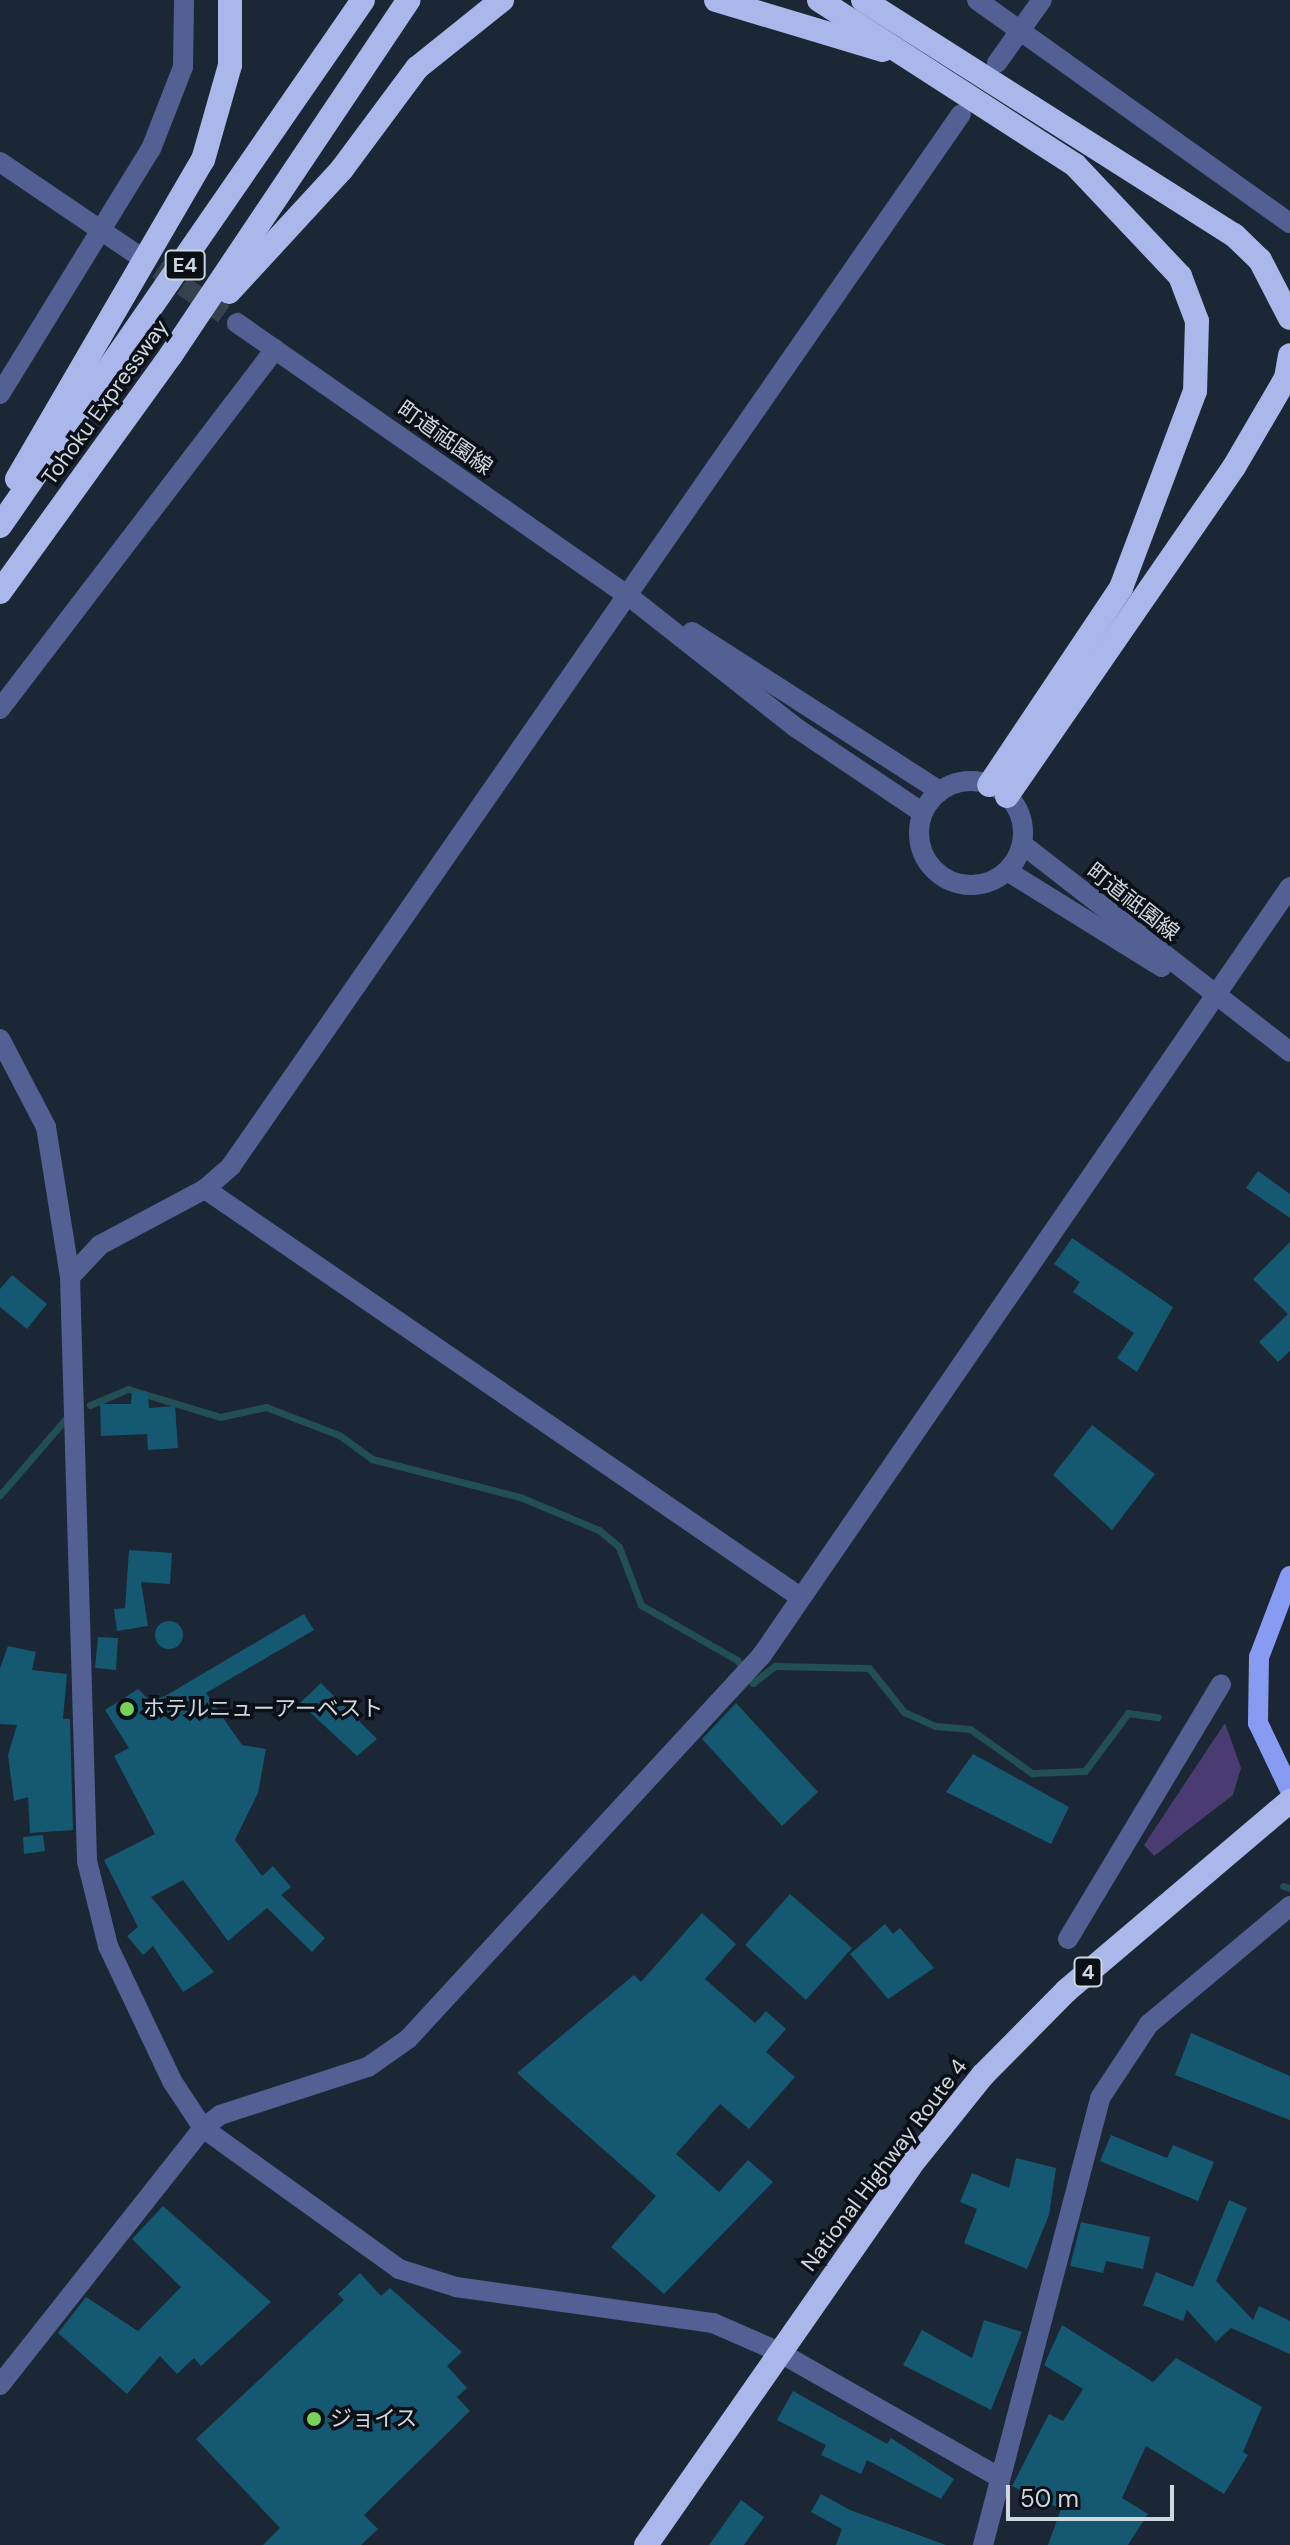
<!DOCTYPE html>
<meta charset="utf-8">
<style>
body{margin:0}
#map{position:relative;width:1290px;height:2545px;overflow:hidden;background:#1b2734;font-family:"DM Sans","Noto Sans JP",sans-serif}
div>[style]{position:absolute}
.green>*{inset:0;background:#4a3b72}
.stream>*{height:7px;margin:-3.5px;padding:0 3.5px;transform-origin:3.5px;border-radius:3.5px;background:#214f54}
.building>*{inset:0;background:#145871}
.round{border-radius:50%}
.minor-tunnel>*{height:20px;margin-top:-10px;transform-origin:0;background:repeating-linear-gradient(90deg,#36414e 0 20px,transparent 0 30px)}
.minor>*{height:20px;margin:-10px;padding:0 10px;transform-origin:10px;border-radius:10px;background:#536094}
.minor>.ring{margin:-10px;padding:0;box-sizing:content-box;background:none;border:20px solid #536094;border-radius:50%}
.major>*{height:20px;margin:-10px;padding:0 10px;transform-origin:10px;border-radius:10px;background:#869bf1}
.highway>*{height:24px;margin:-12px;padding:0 12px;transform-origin:12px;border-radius:12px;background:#a9b7eb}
.dots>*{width:22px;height:22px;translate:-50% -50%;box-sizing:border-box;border:4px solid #0a1015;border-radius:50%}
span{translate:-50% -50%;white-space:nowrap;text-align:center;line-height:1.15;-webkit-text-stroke:7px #0a1015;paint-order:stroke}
.shield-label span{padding:2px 6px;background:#0a1015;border:2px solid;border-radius:6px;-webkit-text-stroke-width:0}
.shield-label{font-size:20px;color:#cfd7df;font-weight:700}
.street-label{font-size:22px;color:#cfd7df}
.poi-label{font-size:22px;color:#cfd7df}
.left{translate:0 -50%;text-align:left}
.scale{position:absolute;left:1006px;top:2485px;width:168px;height:36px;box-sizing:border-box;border:4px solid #cfd7df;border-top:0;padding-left:10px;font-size:24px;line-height:28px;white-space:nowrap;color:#cfd7df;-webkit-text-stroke:6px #0a1015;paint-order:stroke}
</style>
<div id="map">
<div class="green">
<div style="clip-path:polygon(1225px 1723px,1241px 1768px,1233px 1795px,1154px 1856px,1144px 1845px)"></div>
</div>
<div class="stream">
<div style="left:90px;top:1405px;width:41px;rotate:-22.8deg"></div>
<div style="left:128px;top:1389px;width:96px;rotate:16.9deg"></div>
<div style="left:220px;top:1417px;width:47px;rotate:-12.3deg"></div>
<div style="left:266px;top:1407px;width:78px;rotate:21deg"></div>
<div style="left:339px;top:1435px;width:41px;rotate:36deg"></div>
<div style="left:372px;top:1459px;width:153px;rotate:14.4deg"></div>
<div style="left:520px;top:1497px;width:86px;rotate:22.7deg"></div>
<div style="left:599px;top:1530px;width:26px;rotate:40deg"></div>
<div style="left:619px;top:1547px;width:62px;rotate:69.2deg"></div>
<div style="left:641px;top:1605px;width:111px;rotate:29.8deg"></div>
<div style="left:737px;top:1660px;width:28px;rotate:55deg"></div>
<div style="left:753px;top:1683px;width:28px;rotate:-38deg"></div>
<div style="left:775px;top:1666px;width:94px;rotate:1.2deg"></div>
<div style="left:869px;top:1668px;width:56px;rotate:51.5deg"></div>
<div style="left:904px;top:1712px;width:34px;rotate:24deg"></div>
<div style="left:935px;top:1726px;width:35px;rotate:5deg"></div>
<div style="left:970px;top:1729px;width:76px;rotate:35.4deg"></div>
<div style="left:1032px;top:1773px;width:53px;rotate:-2.2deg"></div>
<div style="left:1085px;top:1771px;width:72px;rotate:-53.4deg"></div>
<div style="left:1128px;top:1713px;width:30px;rotate:8deg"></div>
<div style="left:0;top:1495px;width:107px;rotate:-49.2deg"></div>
<div style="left:1283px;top:1886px;width:7px;rotate:16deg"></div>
</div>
<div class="building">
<div style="clip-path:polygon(1258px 1171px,1290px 1194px,1290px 1218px,1246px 1188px)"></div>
<div style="clip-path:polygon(1072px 1238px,1173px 1307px,1137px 1372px,1117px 1358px,1134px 1333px,1073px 1292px,1080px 1282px,1054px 1264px)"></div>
<div style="clip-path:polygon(1290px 1242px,1290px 1351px,1278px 1362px,1259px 1342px,1288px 1314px,1253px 1279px)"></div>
<div style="clip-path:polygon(12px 1275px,47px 1304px,27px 1329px,0 1307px,0 1289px)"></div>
<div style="clip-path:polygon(132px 1391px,148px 1392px,149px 1408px,175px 1406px,178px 1448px,148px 1450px,147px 1434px,101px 1436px,100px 1404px,131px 1404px)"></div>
<div style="clip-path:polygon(1092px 1425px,1155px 1474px,1112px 1530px,1053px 1475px)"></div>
<div style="clip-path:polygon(129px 1550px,172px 1553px,170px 1584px,141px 1582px,148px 1626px,117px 1631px,114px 1609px,125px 1608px)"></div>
<div style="clip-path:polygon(304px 1614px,314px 1630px,206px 1693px,242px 1745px,266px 1749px,258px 1793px,235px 1840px,262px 1876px,273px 1866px,291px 1887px,281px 1895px,325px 1938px,312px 1952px,267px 1908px,228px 1941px,183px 1880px,151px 1897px,214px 1972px,183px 1992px,153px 1946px,143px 1955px,127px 1936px,138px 1927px,104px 1860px,155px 1834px,114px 1756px,129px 1748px,105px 1710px,138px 1689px,150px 1701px,165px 1696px)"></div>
<div class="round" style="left:155px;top:1621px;width:28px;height:28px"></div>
<div style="clip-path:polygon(98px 1637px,118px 1638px,116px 1670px,95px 1668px)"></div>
<div style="clip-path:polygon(8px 1646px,36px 1652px,32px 1670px,67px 1674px,63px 1719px,70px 1719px,73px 1830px,30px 1833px,28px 1797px,14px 1801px,8px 1755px,17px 1725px,0 1724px,0 1668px)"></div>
<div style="clip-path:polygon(321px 1683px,377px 1739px,357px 1756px,300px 1703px)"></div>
<div style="clip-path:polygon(736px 1703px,818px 1792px,782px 1826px,702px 1739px)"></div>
<div style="clip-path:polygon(973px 1754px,1069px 1807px,1051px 1844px,946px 1792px)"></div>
<div style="clip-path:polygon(43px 1835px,45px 1851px,24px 1854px,23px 1837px)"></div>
<div style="clip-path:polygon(790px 1894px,852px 1948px,806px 2000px,745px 1945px)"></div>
<div style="clip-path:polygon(702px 1913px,736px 1944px,705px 1979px,755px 2023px,766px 2011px,786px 2029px,766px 2052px,795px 2077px,749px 2129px,720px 2104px,676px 2154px,719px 2192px,748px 2160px,773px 2182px,664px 2294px,611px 2247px,656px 2196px,517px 2073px,634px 1975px,641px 1982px)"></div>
<div style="clip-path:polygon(885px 1924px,893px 1934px,900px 1928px,934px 1968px,888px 1999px,850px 1954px)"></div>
<div style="clip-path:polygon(1191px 2033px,1290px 2076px,1290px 2120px,1175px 2075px)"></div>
<div style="clip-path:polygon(1111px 2135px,1167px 2158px,1173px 2145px,1214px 2162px,1198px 2201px,1100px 2161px)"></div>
<div style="clip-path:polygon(1016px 2158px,1056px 2168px,1049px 2215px,1027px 2269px,964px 2243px,977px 2209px,960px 2202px,972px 2173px,1009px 2188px)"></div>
<div style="clip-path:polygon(1229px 2200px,1247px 2208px,1216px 2281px,1253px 2320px,1259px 2306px,1290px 2321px,1290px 2354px,1231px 2328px,1216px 2342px,1187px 2310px,1183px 2321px,1143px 2305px,1156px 2272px,1193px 2287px)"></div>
<div style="clip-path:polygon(163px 2206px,271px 2302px,201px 2366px,194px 2358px,177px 2374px,160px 2356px,127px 2394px,58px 2333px,86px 2297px,138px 2331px,181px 2287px,132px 2239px)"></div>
<div style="clip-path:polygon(1081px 2222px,1150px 2237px,1143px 2269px,1106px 2261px,1103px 2273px,1070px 2266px)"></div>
<div style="clip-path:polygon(360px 2273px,381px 2296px,390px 2288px,462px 2352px,447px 2366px,467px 2388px,457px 2397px,470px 2411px,364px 2515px,378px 2529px,361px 2545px,263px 2545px,280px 2528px,196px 2439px,344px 2300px,338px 2294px)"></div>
<div style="clip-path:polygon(984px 2320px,1022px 2332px,991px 2410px,903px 2365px,922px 2330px,972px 2358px)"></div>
<div style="clip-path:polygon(1062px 2325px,1153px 2382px,1176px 2358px,1262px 2407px,1243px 2452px,1248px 2455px,1224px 2494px,1146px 2446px,1122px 2498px,1148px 2514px,1128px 2545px,1048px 2545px,1061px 2509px,1012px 2486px,1049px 2414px,1063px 2421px,1083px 2389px,1044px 2365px)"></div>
<div style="clip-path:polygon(793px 2391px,887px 2444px,891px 2438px,954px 2479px,941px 2499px,867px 2460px,861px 2474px,821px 2455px,826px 2445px,777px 2420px)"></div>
<div style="clip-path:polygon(821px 2494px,850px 2510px,946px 2545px,836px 2545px,842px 2529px,811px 2512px)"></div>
<div style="clip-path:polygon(741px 2500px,764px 2517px,744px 2545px,709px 2545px)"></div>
</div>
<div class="minor-tunnel">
<div style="left:133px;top:252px;width:126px;rotate:34.3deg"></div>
</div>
<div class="minor">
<div style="left:977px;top:0;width:384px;rotate:35.5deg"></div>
<div style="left:997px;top:63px;width:77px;rotate:-54.5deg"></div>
<div style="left:0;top:162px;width:161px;rotate:34.1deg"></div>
<div style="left:237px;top:323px;width:474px;rotate:34.9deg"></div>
<div style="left:626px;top:594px;width:215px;rotate:38.2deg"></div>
<div style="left:795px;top:727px;width:154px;rotate:33.9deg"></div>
<div style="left:0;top:394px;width:288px;rotate:-58.4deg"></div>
<div style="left:151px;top:149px;width:88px;rotate:-68.7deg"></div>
<div style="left:183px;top:67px;width:67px;rotate:-89.1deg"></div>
<div style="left:692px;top:632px;width:295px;rotate:32.7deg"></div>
<div style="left:0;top:709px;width:453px;rotate:-52.6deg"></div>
<div class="ring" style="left:919px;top:781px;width:84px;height:84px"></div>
<div style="left:1022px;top:844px;width:339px;rotate:37.8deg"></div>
<div style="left:1007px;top:871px;width:182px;rotate:31.8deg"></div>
<div style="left:0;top:1039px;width:99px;rotate:62.4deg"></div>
<div style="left:46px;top:1127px;width:152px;rotate:80.9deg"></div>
<div style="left:70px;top:1277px;width:584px;rotate:88.33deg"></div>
<div style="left:87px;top:1861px;width:88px;rotate:76.1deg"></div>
<div style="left:108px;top:1946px;width:149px;rotate:64.6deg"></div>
<div style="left:172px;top:2081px;width:56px;rotate:56.6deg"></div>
<div style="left:203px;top:2128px;width:241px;rotate:35.7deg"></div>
<div style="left:399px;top:2269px;width:60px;rotate:17.5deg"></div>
<div style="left:456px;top:2287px;width:260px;rotate:8deg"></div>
<div style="left:713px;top:2323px;width:70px;rotate:23.6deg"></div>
<div style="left:777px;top:2351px;width:255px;rotate:29.6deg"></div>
<div style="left:205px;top:1189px;width:721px;rotate:34.44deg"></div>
<div style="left:70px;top:1277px;width:44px;rotate:-46.8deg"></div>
<div style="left:100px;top:1245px;width:119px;rotate:-28.1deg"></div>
<div style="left:205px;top:1189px;width:35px;rotate:-41deg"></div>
<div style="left:231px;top:1166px;width:1280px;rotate:-55.24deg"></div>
<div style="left:1068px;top:1939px;width:297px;rotate:-59deg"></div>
<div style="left:0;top:2385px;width:328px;rotate:-51.7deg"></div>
<div style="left:203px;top:2128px;width:21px;rotate:-37deg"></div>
<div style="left:220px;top:2115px;width:156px;rotate:-18deg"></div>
<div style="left:368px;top:2067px;width:49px;rotate:-35deg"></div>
<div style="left:408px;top:2039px;width:522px;rotate:-47.33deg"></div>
<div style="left:762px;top:1655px;width:932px;rotate:-55.49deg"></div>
<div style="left:983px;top:2545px;width:462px;rotate:-75.3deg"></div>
<div style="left:1100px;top:2098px;width:89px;rotate:-56.5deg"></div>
<div style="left:1149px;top:2024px;width:184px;rotate:-39.9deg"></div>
</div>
<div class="major">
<div style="left:1290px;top:1576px;width:87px;rotate:110.9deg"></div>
<div style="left:1259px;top:1657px;width:66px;rotate:90.9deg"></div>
<div style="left:1258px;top:1723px;width:74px;rotate:64.5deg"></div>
</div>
<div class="highway">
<div style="left:716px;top:0;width:174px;rotate:16.7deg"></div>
<div style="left:819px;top:0;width:305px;rotate:32.8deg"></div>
<div style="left:1075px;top:165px;width:153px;rotate:46.6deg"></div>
<div style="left:1180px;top:276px;width:48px;rotate:69.3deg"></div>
<div style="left:1197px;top:321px;width:70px;rotate:91.6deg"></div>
<div style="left:1195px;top:391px;width:210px;rotate:110.6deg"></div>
<div style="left:1121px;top:588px;width:237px;rotate:123.8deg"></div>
<div style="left:863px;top:0;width:439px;rotate:32.4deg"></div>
<div style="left:1234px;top:235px;width:36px;rotate:44deg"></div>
<div style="left:1260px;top:260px;width:65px;rotate:62.7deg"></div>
<div style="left:229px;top:292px;width:167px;rotate:-47.4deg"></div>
<div style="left:342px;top:169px;width:126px;rotate:-53.4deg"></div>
<div style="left:417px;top:68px;width:109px;rotate:-38.7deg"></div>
<div style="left:17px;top:479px;width:369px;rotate:-59.8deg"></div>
<div style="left:203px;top:160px;width:99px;rotate:-74.1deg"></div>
<div style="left:230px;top:65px;width:65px;rotate:-90deg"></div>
<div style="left:0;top:526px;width:639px;rotate:-55.39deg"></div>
<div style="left:0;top:592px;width:292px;rotate:-54.2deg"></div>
<div style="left:171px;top:355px;width:427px;rotate:-56.2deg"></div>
<div style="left:1007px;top:796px;width:400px;rotate:-55.4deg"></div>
<div style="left:1234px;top:467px;width:103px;rotate:-59.7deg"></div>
<div style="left:1286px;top:378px;width:23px;rotate:-80deg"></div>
<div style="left:646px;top:2545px;width:462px;rotate:-55.1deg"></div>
<div style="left:910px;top:2166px;width:117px;rotate:-51.3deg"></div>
<div style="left:983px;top:2075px;width:118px;rotate:-45.3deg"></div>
<div style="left:1066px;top:1991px;width:294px;rotate:-40.3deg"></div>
</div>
<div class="dots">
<div style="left:127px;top:1709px;background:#79d158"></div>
<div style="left:314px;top:2419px;background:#79d158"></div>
</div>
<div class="shield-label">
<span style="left:185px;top:265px">E4</span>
<span style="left:1088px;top:1972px">4</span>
</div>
<div class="street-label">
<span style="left:105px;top:402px;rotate:-54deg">Tohoku Expressway</span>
<span style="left:445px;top:438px;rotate:35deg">町道祗園線</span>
<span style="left:1133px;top:902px;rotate:38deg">町道祗園線</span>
<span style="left:884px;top:2165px;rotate:-53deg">National Highway Route 4</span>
</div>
<div class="poi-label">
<span class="left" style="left:143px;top:1709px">ホテルニューアーベスト</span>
<span class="left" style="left:330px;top:2419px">ジョイス</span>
</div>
<div class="scale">50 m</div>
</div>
